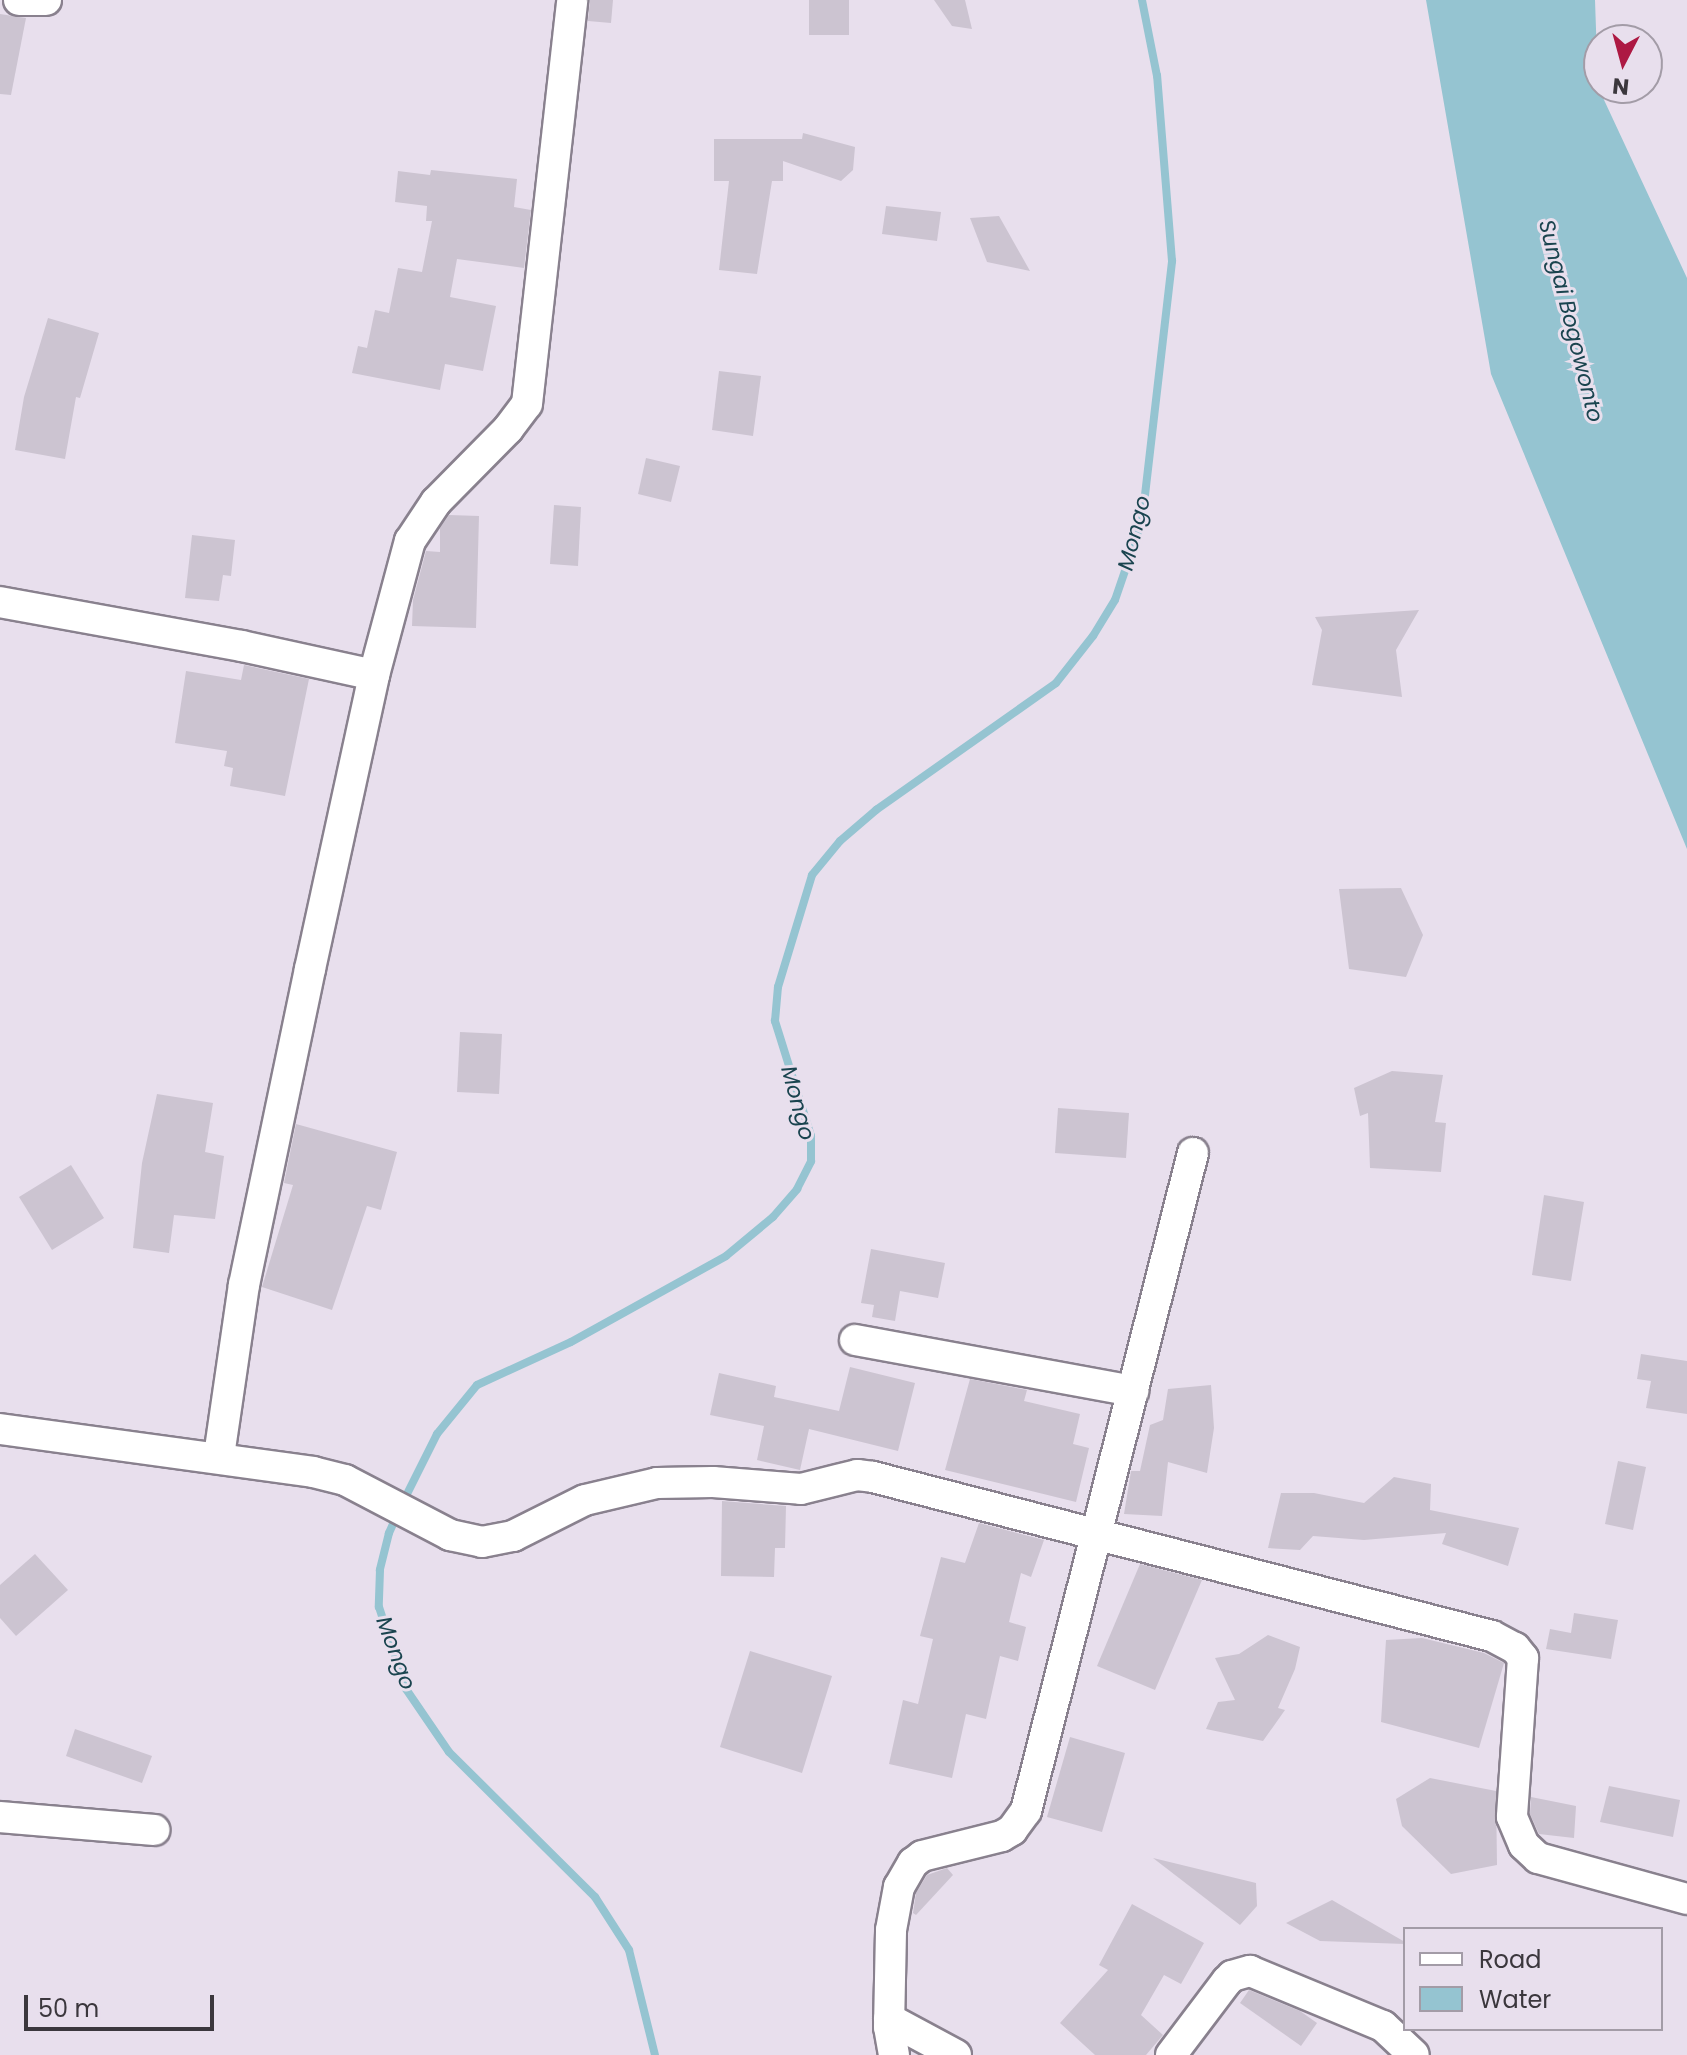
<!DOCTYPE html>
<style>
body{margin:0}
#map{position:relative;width:1687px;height:2055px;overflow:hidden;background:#e8dfed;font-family:Poppins,sans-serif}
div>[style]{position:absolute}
.water>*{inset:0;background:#95c4d1}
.stream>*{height:8px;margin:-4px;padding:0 4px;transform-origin:4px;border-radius:4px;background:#95c4d1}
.building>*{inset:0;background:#ccc4d1}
.roads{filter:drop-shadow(2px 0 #89818e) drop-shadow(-2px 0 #89818e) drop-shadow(0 2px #89818e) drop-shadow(0 -2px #89818e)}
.minor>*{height:30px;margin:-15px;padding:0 15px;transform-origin:15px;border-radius:15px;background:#fff}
span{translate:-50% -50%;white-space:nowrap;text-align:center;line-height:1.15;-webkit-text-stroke:6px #e8dfed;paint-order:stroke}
.water-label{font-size:22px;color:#1a444f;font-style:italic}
.legend{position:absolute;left:1403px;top:1927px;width:260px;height:104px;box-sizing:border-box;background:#e8dfed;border:2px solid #a39ca7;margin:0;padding:10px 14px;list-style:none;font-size:24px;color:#3b373d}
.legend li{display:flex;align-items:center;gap:16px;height:40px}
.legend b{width:40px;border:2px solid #a39ca7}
.north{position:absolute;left:1583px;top:24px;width:80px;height:80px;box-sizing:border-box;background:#e8dfed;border:2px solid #a39ca7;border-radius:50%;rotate:186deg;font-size:22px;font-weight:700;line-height:32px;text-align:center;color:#3b373d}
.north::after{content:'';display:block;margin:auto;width:28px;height:36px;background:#ad1943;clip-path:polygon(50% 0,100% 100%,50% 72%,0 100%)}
.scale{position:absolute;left:24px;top:1995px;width:190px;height:36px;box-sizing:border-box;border:4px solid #3b373d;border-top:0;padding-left:10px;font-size:24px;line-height:28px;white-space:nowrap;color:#3b373d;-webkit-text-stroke:6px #e8dfed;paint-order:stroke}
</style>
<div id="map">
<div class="water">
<div style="clip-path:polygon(1426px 0,1595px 0,1598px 87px,1687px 278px,1687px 849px,1491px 374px)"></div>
</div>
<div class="stream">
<div style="left:403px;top:1502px;width:76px;rotate:-63.4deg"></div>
<div style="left:437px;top:1434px;width:63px;rotate:-50.8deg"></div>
<div style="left:477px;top:1385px;width:103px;rotate:-24.6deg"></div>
<div style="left:571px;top:1342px;width:177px;rotate:-29deg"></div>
<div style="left:726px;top:1256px;width:61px;rotate:-39.7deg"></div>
<div style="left:773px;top:1217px;width:37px;rotate:-49deg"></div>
<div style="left:797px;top:1189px;width:31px;rotate:-63deg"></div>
<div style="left:811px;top:1161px;width:25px;rotate:-90deg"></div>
<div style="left:811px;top:1136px;width:121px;rotate:-107.4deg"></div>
<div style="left:775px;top:1021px;width:34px;rotate:-85deg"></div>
<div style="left:778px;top:987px;width:117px;rotate:-73.1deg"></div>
<div style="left:812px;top:875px;width:44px;rotate:-50.5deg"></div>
<div style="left:840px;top:841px;width:48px;rotate:-40.7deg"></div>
<div style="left:876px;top:810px;width:220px;rotate:-35.2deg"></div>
<div style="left:1056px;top:683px;width:60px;rotate:-51.8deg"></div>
<div style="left:1093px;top:636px;width:42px;rotate:-58.6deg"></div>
<div style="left:1115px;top:600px;width:83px;rotate:-71.1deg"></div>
<div style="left:1142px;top:521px;width:262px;rotate:-83.4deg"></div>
<div style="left:1172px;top:261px;width:186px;rotate:-94.6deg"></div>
<div style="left:1157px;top:76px;width:77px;rotate:-101.2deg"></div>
<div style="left:397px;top:1515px;width:20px;rotate:114deg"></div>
<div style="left:389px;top:1533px;width:38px;rotate:104deg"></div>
<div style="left:380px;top:1570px;width:37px;rotate:92deg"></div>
<div style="left:379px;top:1607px;width:86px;rotate:71.8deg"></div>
<div style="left:406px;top:1689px;width:76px;rotate:55.7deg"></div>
<div style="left:449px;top:1752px;width:206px;rotate:44.8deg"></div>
<div style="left:595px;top:1897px;width:63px;rotate:57.3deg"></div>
<div style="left:629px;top:1950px;width:108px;rotate:76.1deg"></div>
</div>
<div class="building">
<div style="clip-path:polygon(590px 0,613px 0,611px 23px,588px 21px)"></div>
<div style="clip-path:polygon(809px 0,849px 0,849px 35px,809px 35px)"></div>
<div style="clip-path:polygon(934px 0,965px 0,972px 29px,952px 26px)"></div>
<div style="clip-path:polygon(0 14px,26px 18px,11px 95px,0 94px)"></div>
<div style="clip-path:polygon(803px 133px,855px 147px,853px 170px,841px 181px,783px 161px,783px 181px,772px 181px,757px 274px,719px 270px,729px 181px,714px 181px,714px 139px,802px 139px)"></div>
<div style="clip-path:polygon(431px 170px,517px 179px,514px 207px,531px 210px,524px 268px,457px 259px,450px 297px,496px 306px,483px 371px,445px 364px,440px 390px,352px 373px,358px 346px,367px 348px,375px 310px,389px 313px,398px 268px,422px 272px,432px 221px,426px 221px,427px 206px,395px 202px,398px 171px,430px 175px)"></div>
<div style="clip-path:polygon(886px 206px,941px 212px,937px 241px,882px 234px)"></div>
<div style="clip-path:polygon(999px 216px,1030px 271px,987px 262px,970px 218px)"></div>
<div style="clip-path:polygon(48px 318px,99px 333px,80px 398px,76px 397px,65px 459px,15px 450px,24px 397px)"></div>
<div style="clip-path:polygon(719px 371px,761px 376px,753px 436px,712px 430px)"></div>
<div style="clip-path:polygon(646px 458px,680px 466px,671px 502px,638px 494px)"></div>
<div style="clip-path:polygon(554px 505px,581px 507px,578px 566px,550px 564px)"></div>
<div style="clip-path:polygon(449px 515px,479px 516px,476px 628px,412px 626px,413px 600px,426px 551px,440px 552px,440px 528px)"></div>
<div style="clip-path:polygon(192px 535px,235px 540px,231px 576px,223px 575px,219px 601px,185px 598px)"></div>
<div style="clip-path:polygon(1419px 610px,1396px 650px,1402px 697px,1312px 685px,1322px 630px,1315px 617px)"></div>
<div style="clip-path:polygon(244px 665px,309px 679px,285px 796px,230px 786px,233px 768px,224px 766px,227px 751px,175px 743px,186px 671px,241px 680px)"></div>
<div style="clip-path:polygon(1401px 888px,1423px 935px,1406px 977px,1349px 969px,1339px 889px)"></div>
<div style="clip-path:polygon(460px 1032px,502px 1034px,499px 1094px,457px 1092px)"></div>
<div style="clip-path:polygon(1392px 1071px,1443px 1075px,1435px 1122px,1446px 1123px,1441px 1172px,1370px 1168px,1368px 1113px,1360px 1116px,1354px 1088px)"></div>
<div style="clip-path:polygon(157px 1094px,213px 1103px,205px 1152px,224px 1156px,215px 1219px,174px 1215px,169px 1253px,133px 1248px,142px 1163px)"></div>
<div style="clip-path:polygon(1058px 1108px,1129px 1113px,1126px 1158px,1055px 1153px)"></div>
<div style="clip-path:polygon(296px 1124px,397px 1152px,381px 1210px,367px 1206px,332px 1310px,262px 1287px,293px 1185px,284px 1183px)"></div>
<div style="clip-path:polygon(71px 1165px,104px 1218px,52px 1250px,19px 1197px)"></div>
<div style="clip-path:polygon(1544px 1195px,1584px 1202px,1571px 1281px,1532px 1275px)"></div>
<div style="clip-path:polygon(871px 1249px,945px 1263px,938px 1298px,900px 1291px,895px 1321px,872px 1317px,874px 1305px,861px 1303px)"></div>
<div style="clip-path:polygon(1641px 1354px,1687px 1361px,1687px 1414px,1646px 1408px,1651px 1381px,1637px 1379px)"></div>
<div style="clip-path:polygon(850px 1367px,915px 1383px,898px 1451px,809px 1429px,800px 1470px,757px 1460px,764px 1426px,710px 1415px,719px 1373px,776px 1386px,774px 1397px,839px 1411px)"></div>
<div style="clip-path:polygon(970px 1379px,1027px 1390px,1024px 1401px,1080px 1414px,1073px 1444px,1089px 1448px,1076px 1502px,945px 1470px)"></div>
<div style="clip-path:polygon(1211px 1385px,1214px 1428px,1207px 1473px,1168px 1462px,1162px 1516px,1124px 1514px,1131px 1471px,1140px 1471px,1150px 1425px,1163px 1420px,1168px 1389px)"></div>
<div style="clip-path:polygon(1618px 1461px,1646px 1467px,1633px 1530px,1605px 1524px)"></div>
<div style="clip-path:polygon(1394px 1477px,1431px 1484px,1430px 1510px,1519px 1528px,1508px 1566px,1442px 1544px,1446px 1533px,1364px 1540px,1313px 1536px,1300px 1550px,1268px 1548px,1281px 1493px,1314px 1493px,1364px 1503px)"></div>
<div style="clip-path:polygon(722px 1501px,786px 1506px,785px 1548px,775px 1548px,774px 1577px,721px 1576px)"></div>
<div style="clip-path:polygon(979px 1523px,1044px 1540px,1031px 1577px,1021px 1573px,1009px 1622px,1026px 1627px,1018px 1661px,1000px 1656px,986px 1719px,966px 1714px,952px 1778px,889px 1764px,903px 1700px,918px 1704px,933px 1639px,920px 1636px,941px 1557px,965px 1563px)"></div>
<div style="clip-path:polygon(35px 1554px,68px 1590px,16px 1636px,0 1618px,0 1585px)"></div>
<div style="clip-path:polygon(1140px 1564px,1202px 1580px,1155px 1690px,1097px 1666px)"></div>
<div style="clip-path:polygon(1574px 1613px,1618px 1620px,1611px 1659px,1546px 1649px,1550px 1629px,1571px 1633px)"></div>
<div style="clip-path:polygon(1268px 1635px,1300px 1647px,1295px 1669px,1278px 1708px,1285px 1710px,1263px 1741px,1206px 1729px,1218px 1702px,1235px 1700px,1215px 1658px,1239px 1654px)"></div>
<div style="clip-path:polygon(1422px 1638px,1484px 1653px,1504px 1663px,1479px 1748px,1381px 1722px,1386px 1640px)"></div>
<div style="clip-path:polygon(750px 1651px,832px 1676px,802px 1773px,720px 1747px)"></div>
<div style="clip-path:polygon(75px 1729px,152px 1756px,142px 1783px,66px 1756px)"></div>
<div style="clip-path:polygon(1070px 1737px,1125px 1753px,1102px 1832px,1047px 1817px)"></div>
<div style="clip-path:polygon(1430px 1778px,1496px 1791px,1497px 1865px,1451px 1874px,1402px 1826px,1396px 1799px)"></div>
<div style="clip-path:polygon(1609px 1786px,1680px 1800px,1673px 1837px,1600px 1822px)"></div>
<div style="clip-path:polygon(1531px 1797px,1576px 1806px,1574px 1838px,1539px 1834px,1530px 1814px)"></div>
<div style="clip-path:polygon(1153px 1858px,1256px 1883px,1257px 1906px,1240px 1925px)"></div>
<div style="clip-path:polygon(947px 1868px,953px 1875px,916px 1915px,913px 1913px,916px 1893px,927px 1875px)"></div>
<div style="clip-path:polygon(1332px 1900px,1405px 1942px,1405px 1944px,1320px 1941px,1286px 1923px)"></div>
<div style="clip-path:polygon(1132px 1904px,1204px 1943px,1181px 1984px,1164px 1975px,1141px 2015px,1163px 2035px,1146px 2055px,1095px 2055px,1060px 2023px,1108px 1970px,1099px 1965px)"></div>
<div style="clip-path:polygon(1249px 1990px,1300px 2011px,1317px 2023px,1301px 2046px,1240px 2003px)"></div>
</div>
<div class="roads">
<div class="minor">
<div style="left:19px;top:0;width:27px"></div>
<div style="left:0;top:602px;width:246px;rotate:10.3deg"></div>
<div style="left:242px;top:646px;width:135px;rotate:12.4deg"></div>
<div style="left:855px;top:1340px;width:283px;rotate:10.4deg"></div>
<div style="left:0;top:1429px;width:316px;rotate:7.8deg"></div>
<div style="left:313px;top:1472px;width:33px;rotate:14deg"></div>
<div style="left:345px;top:1480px;width:119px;rotate:27.6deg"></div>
<div style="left:450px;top:1535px;width:33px;rotate:12deg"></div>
<div style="left:482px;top:1542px;width:32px;rotate:-11deg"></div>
<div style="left:513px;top:1536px;width:80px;rotate:-26.6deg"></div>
<div style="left:585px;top:1500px;width:74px;rotate:-13.3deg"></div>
<div style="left:657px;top:1483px;width:56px;rotate:-1deg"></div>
<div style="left:713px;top:1482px;width:88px;rotate:4.5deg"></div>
<div style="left:801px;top:1489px;width:58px;rotate:-14deg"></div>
<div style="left:857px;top:1475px;width:16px;rotate:7deg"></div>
<div style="left:873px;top:1477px;width:639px;rotate:14.41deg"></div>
<div style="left:1492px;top:1636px;width:26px;rotate:28deg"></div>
<div style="left:1515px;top:1648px;width:13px;rotate:51deg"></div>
<div style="left:1523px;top:1658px;width:159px;rotate:94deg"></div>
<div style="left:1512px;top:1817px;width:30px;rotate:67deg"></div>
<div style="left:1524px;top:1845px;width:19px;rotate:43deg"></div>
<div style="left:1538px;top:1858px;width:155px;rotate:15.4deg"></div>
<div style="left:219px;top:1456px;width:173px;rotate:-81.7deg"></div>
<div style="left:244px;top:1285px;width:323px;rotate:-78.2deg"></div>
<div style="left:310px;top:969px;width:301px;rotate:-77.7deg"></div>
<div style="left:374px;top:675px;width:139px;rotate:-75deg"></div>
<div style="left:410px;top:541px;width:47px;rotate:-56.3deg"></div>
<div style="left:436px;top:502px;width:103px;rotate:-45.4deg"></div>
<div style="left:508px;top:429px;width:31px;rotate:-53deg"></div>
<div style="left:527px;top:404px;width:406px;rotate:-83.6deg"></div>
<div style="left:0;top:1817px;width:155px;rotate:4.8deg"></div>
<div style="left:889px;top:2019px;width:76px;rotate:28.2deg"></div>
<div style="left:894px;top:2055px;width:28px;rotate:-100deg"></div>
<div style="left:889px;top:2027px;width:97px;rotate:-88.8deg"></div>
<div style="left:891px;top:1930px;width:44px;rotate:-79.5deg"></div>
<div style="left:899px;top:1887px;width:28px;rotate:-60deg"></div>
<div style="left:913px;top:1863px;width:11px;rotate:-38deg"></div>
<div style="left:922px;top:1856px;width:82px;rotate:-14deg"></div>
<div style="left:1002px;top:1836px;width:12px;rotate:-31deg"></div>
<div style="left:1012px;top:1830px;width:24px;rotate:-54deg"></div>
<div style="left:1026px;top:1811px;width:679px;rotate:-75.76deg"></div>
<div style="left:1171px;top:2055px;width:93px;rotate:-52.9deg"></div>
<div style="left:1227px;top:1981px;width:7px;rotate:-45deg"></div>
<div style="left:1232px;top:1976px;width:19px;rotate:-16deg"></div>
<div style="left:1250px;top:1971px;width:144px;rotate:22.5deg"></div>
<div style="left:1383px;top:2026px;width:42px;rotate:43.1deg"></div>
</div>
</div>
<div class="water-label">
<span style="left:1571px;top:321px;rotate:76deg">Sungai Bogowonto</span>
<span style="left:1134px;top:533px;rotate:-76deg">Mongo</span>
<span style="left:798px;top:1103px;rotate:75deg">Mongo</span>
<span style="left:396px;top:1653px;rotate:70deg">Mongo</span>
</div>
<ul class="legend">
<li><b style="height:10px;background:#fff"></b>Road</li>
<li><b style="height:22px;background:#95c4d1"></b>Water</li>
</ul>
<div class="north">N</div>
<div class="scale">50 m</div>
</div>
